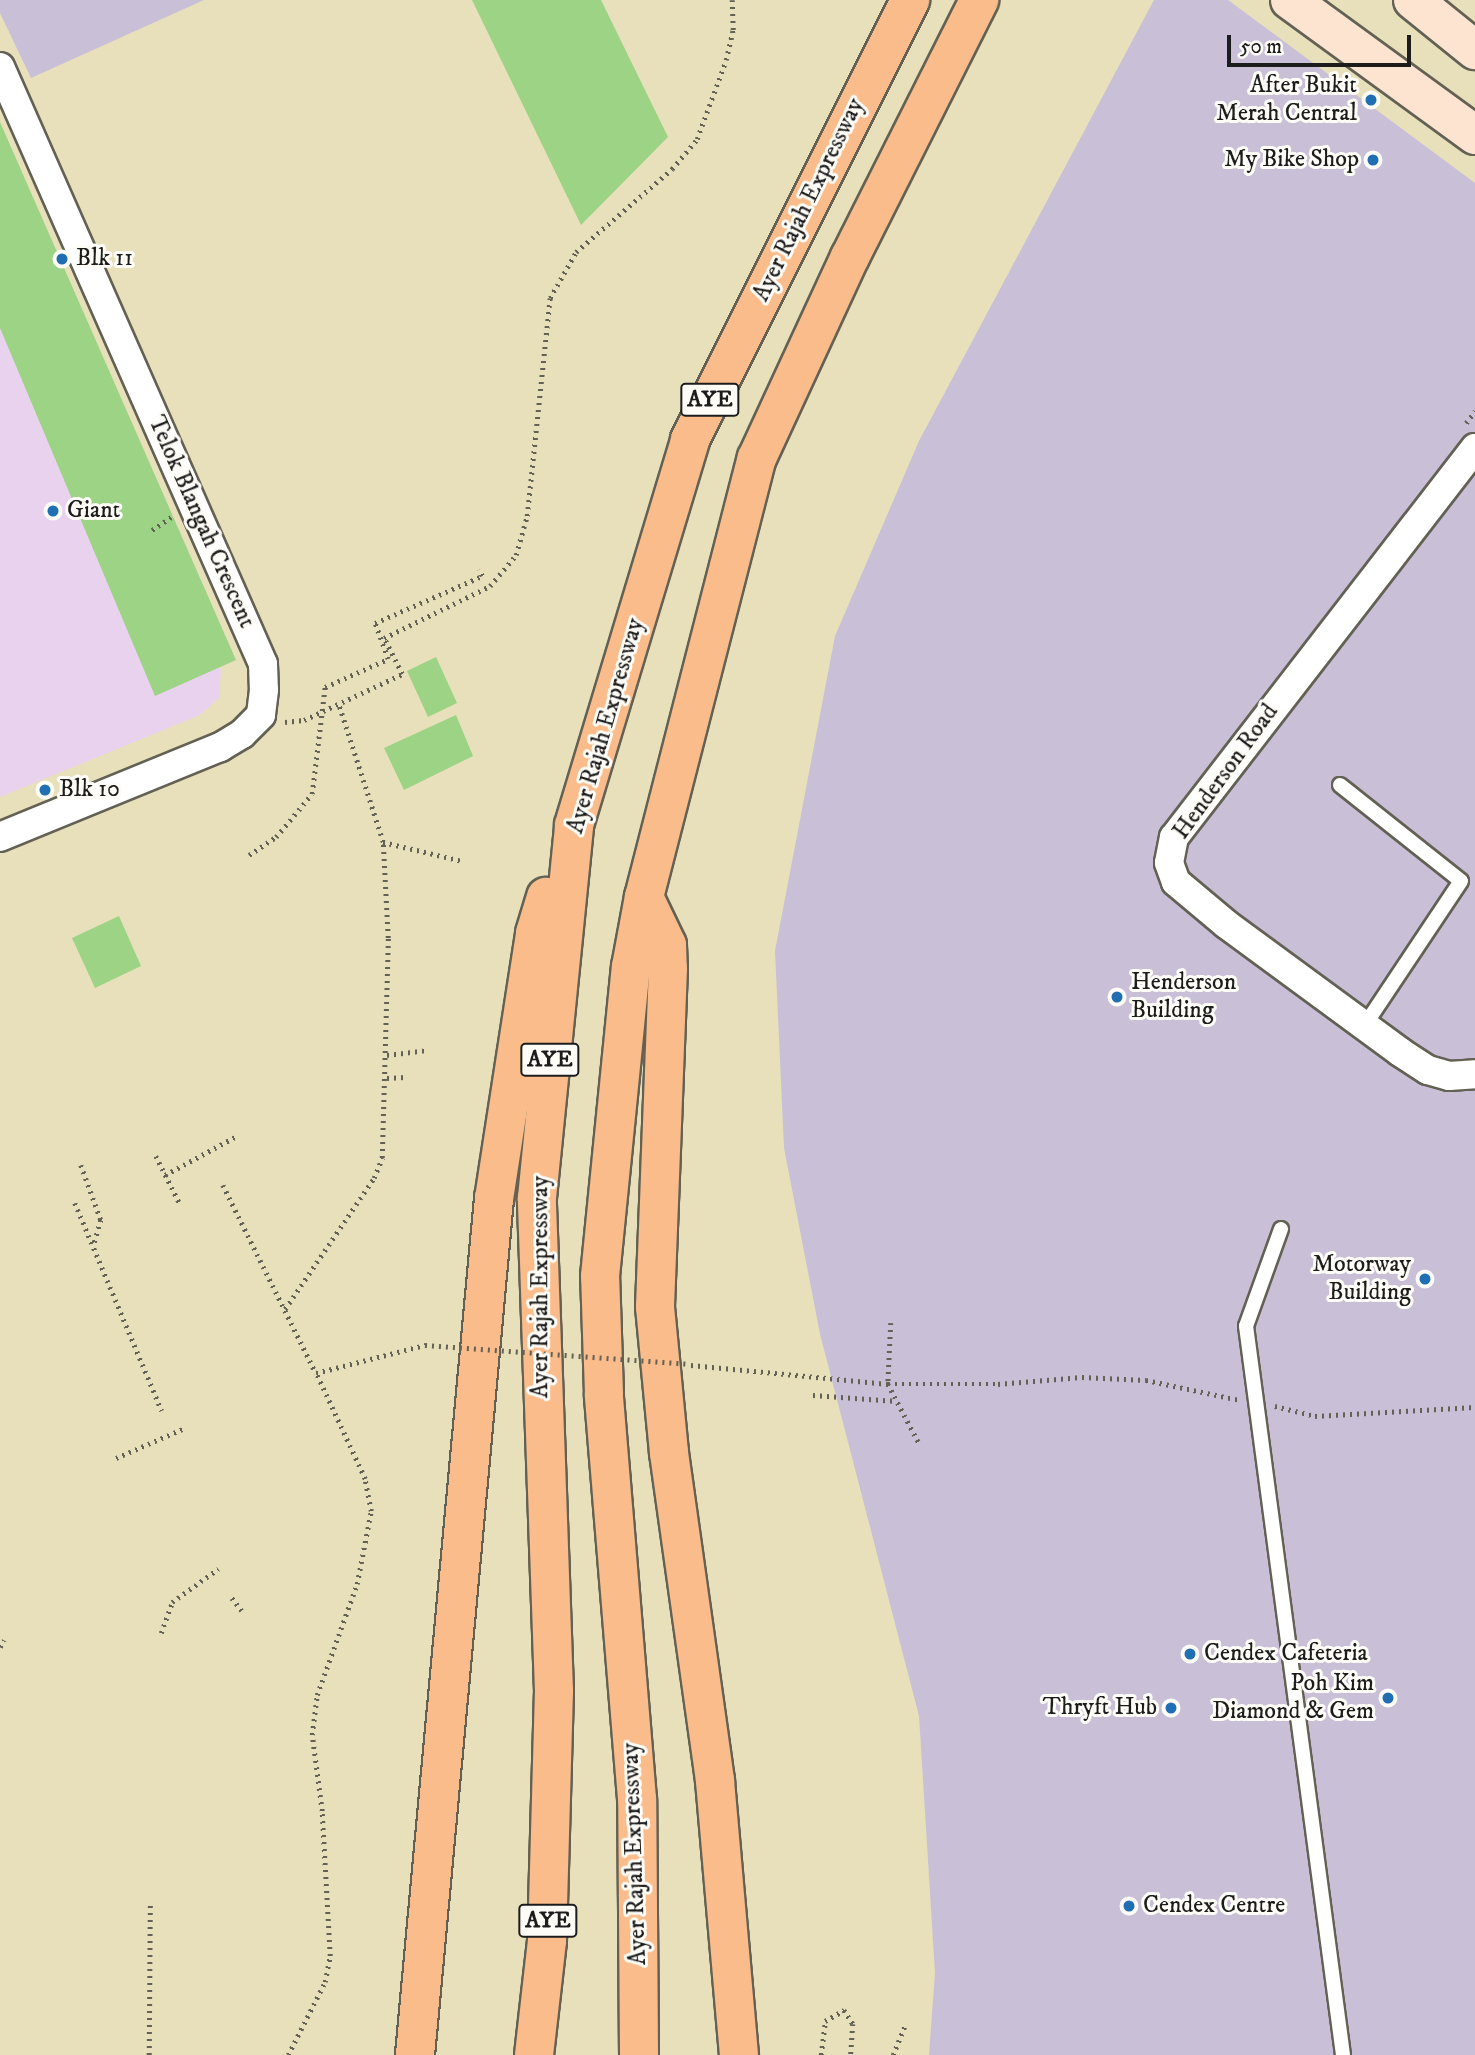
<!DOCTYPE html>
<style>
body{margin:0}
#map{position:relative;width:1475px;height:2055px;overflow:hidden;background:#e8e0bb;font-family:"IM FELL DW Pica",serif}
div>[style]{position:absolute}
.built>*{inset:0;background:#e9d2ee}
.industrial>*{inset:0;background:#c9bfd7}
.green>*{inset:0;background:#9cd384}
.path>*{height:4.5px;margin-top:-2.25px;transform-origin:0;background:repeating-linear-gradient(90deg,#636154 0 2px,transparent 0 7px)}
.roads{filter:drop-shadow(2px 0 #636154) drop-shadow(-2px 0 #636154) drop-shadow(0 2px #636154) drop-shadow(0 -2px #636154)}
.service>*{height:14px;margin:-7px;padding:0 7px;transform-origin:7px;border-radius:7px;background:#fff}
.minor>*{height:28px;margin:-14px;padding:0 14px;transform-origin:14px;border-radius:14px;background:#fff}
.secondary>*{height:38px;margin:-19px;padding:0 19px;transform-origin:19px;border-radius:19px;background:#fde4d0}
.motorway>*{height:38px;margin:-19px;padding:0 19px;transform-origin:19px;border-radius:19px;background:#f9bc8a}
.path-bridge>*{height:4.5px;margin-top:-2.25px;transform-origin:0;background:repeating-linear-gradient(90deg,#636154 0 2px,transparent 0 7px)}
.dots>*{width:19px;height:19px;translate:-50% -50%;box-sizing:border-box;border:4px solid #fdfcf7;border-radius:50%}
span{translate:-50% -50%;white-space:nowrap;text-align:center;line-height:1.15;-webkit-text-stroke:6px #fdfcf7;paint-order:stroke}
.shield-label span{padding:2px 5px;background:#fdfcf7;border:2px solid;border-radius:5px;-webkit-text-stroke-width:0}
.shield-label{font-size:23px;color:#1c1c1c;font-weight:700}
.poi-label{font-size:24px;color:#1c1c1c}
.right{translate:-100% -50%;text-align:right}
.left{translate:0 -50%;text-align:left}
.street-label{font-size:24px;color:#1c1c1c}
.scale{position:absolute;left:1227px;top:35px;width:184px;height:32px;box-sizing:border-box;border:4px solid #1c1c1c;border-top:0;padding-left:9px;font-size:21px;line-height:24px;white-space:nowrap;color:#1c1c1c;-webkit-text-stroke:5px #fdfcf7;paint-order:stroke}
</style>
<div id="map">
<div class="built">
<div style="clip-path:polygon(0 168px,221px 670px,219px 698px,200px 715px,0 797px)"></div>
</div>
<div class="industrial">
<div style="clip-path:polygon(0 0,204px 0,31px 78px,0 13px)"></div>
<div style="clip-path:polygon(1154px 0,1228px 0,1475px 183px,1475px 2055px,929px 2055px,935px 1973px,919px 1716px,820px 1334px,784px 1148px,775px 951px,835px 636px,919px 441px)"></div>
</div>
<div class="green">
<div style="clip-path:polygon(472px 0,601px 0,668px 137px,581px 225px)"></div>
<div style="clip-path:polygon(0 122px,236px 660px,155px 696px,0 328px)"></div>
<div style="clip-path:polygon(436px 657px,457px 703px,428px 717px,407px 671px)"></div>
<div style="clip-path:polygon(456px 715px,473px 756px,404px 790px,384px 748px)"></div>
<div style="clip-path:polygon(119px 916px,141px 966px,95px 988px,72px 938px)"></div>
</div>
<div class="path">
<div style="left:1466px;top:423px;width:15px;rotate:-53deg"></div>
<div style="left:152px;top:530px;width:23px;rotate:-34deg"></div>
<div style="left:285px;top:722px;width:19px;rotate:-6deg"></div>
<div style="left:304px;top:720px;width:108px;rotate:-25.1deg"></div>
<div style="left:402px;top:674px;width:40px;rotate:-116.6deg"></div>
<div style="left:384px;top:638px;width:118px;rotate:-26.1deg"></div>
<div style="left:490px;top:586px;width:40px;rotate:-50deg"></div>
<div style="left:516px;top:555px;width:41px;rotate:-74.2deg"></div>
<div style="left:527px;top:516px;width:219px;rotate:-84deg"></div>
<div style="left:550px;top:298px;width:53px;rotate:-60.5deg"></div>
<div style="left:576px;top:252px;width:127px;rotate:-40.8deg"></div>
<div style="left:672px;top:169px;width:39px;rotate:-50deg"></div>
<div style="left:697px;top:139px;width:84px;rotate:-69.8deg"></div>
<div style="left:726px;top:60px;width:31px;rotate:-77deg"></div>
<div style="left:733px;top:30px;width:30px;rotate:-92deg"></div>
<div style="left:383px;top:842px;width:81px;rotate:13.5deg"></div>
<div style="left:249px;top:855px;width:32px;rotate:-34deg"></div>
<div style="left:276px;top:837px;width:56px;rotate:-50.1deg"></div>
<div style="left:312px;top:794px;width:108px;rotate:-83.1deg"></div>
<div style="left:325px;top:687px;width:69px;rotate:-24deg"></div>
<div style="left:388px;top:659px;width:38px;rotate:-110deg"></div>
<div style="left:375px;top:623px;width:117px;rotate:-23.7deg"></div>
<div style="left:482px;top:576px;width:7px;rotate:-117deg"></div>
<div style="left:387px;top:1055px;width:38px;rotate:-7deg"></div>
<div style="left:387px;top:1078px;width:18px;rotate:-3deg"></div>
<div style="left:156px;top:1156px;width:54px;rotate:63.4deg"></div>
<div style="left:81px;top:1165px;width:59px;rotate:70deg"></div>
<div style="left:101px;top:1220px;width:26px;rotate:106deg"></div>
<div style="left:165px;top:1175px;width:80px;rotate:-28.5deg"></div>
<div style="left:223px;top:1185px;width:210px;rotate:63.7deg"></div>
<div style="left:75px;top:1203px;width:225px;rotate:67.3deg"></div>
<div style="left:285px;top:1309px;width:158px;rotate:-55.8deg"></div>
<div style="left:374px;top:1178px;width:22px;rotate:-68deg"></div>
<div style="left:382px;top:1158px;width:220px;rotate:-88.4deg"></div>
<div style="left:388px;top:938px;width:96px;rotate:-93deg"></div>
<div style="left:383px;top:842px;width:143px;rotate:-107.9deg"></div>
<div style="left:891px;top:1323px;width:61px;rotate:92.8deg"></div>
<div style="left:888px;top:1384px;width:67px;rotate:62.3deg"></div>
<div style="left:691px;top:1365px;width:198px;rotate:5.5deg"></div>
<div style="left:888px;top:1384px;width:110px"></div>
<div style="left:998px;top:1384px;width:84px;rotate:-4.8deg"></div>
<div style="left:1082px;top:1377px;width:64px;rotate:2.7deg"></div>
<div style="left:1146px;top:1380px;width:95px;rotate:12.1deg"></div>
<div style="left:813px;top:1395px;width:83px;rotate:4.1deg"></div>
<div style="left:1275px;top:1406px;width:41px;rotate:14deg"></div>
<div style="left:1315px;top:1416px;width:160px;rotate:-3.2deg"></div>
<div style="left:116px;top:1458px;width:75px;rotate:-23.5deg"></div>
<div style="left:232px;top:1598px;width:16px;rotate:52deg"></div>
<div style="left:161px;top:1633px;width:33px;rotate:-70deg"></div>
<div style="left:172px;top:1602px;width:57px;rotate:-35.7deg"></div>
<div style="left:0;top:1647px;width:8px;rotate:-60deg"></div>
<div style="left:149px;top:2055px;width:150px;rotate:-89.6deg"></div>
<div style="left:288px;top:2055px;width:82px;rotate:-63.1deg"></div>
<div style="left:325px;top:1982px;width:26px;rotate:-79deg"></div>
<div style="left:330px;top:1956px;width:145px;rotate:-93.2deg"></div>
<div style="left:322px;top:1811px;width:77px;rotate:-97.5deg"></div>
<div style="left:312px;top:1735px;width:40px;rotate:-82.9deg"></div>
<div style="left:317px;top:1695px;width:118px;rotate:-70.2deg"></div>
<div style="left:357px;top:1584px;width:74px;rotate:-79.1deg"></div>
<div style="left:371px;top:1511px;width:33px;rotate:-101deg"></div>
<div style="left:365px;top:1479px;width:117px;rotate:-114.8deg"></div>
<div style="left:316px;top:1373px;width:113px;rotate:-14.4deg"></div>
<div style="left:821px;top:2055px;width:34px;rotate:-83deg"></div>
<div style="left:825px;top:2021px;width:22px;rotate:-30deg"></div>
<div style="left:844px;top:2010px;width:17px;rotate:57deg"></div>
<div style="left:853px;top:2024px;width:31px;rotate:94deg"></div>
<div style="left:893px;top:2055px;width:32px;rotate:-68deg"></div>
</div>
<div class="roads">
<div class="service">
<div style="left:1340px;top:785px;width:154px;rotate:38.4deg"></div>
<div style="left:1461px;top:881px;width:173px;rotate:123.7deg"></div>
<div style="left:1281px;top:1229px;width:103px;rotate:109.8deg"></div>
<div style="left:1246px;top:1326px;width:735px;rotate:82.42deg"></div>
</div>
<div class="minor">
<div style="left:0;top:67px;width:652px;rotate:66.22deg"></div>
<div style="left:263px;top:664px;width:26px;rotate:88deg"></div>
<div style="left:264px;top:690px;width:25px;rotate:97deg"></div>
<div style="left:261px;top:715px;width:27px;rotate:135deg"></div>
<div style="left:242px;top:734px;width:26px;rotate:149deg"></div>
<div style="left:220px;top:747px;width:238px;rotate:157.8deg"></div>
<div style="left:1475px;top:448px;width:492px;rotate:127.7deg"></div>
<div style="left:1174px;top:837px;width:26px;rotate:101deg"></div>
<div style="left:1169px;top:863px;width:20px;rotate:70deg"></div>
<div style="left:1176px;top:882px;width:65px;rotate:40deg"></div>
<div style="left:1226px;top:924px;width:216px;rotate:36.3deg"></div>
<div style="left:1400px;top:1052px;width:33px;rotate:33deg"></div>
<div style="left:1428px;top:1070px;width:22px;rotate:16deg"></div>
<div style="left:1449px;top:1076px;width:26px;rotate:-4deg"></div>
</div>
<div class="secondary">
<div style="left:1290px;top:0;width:229px;rotate:36.1deg"></div>
<div style="left:1413px;top:0;width:80px;rotate:38.9deg"></div>
</div>
<div class="motorway">
<div style="left:644px;top:897px;width:53px;rotate:64.4deg"></div>
<div style="left:667px;top:945px;width:23px;rotate:88deg"></div>
<div style="left:668px;top:968px;width:339px;rotate:92.2deg"></div>
<div style="left:655px;top:1307px;width:147px;rotate:84.5deg"></div>
<div style="left:669px;top:1453px;width:331px;rotate:82deg"></div>
<div style="left:715px;top:1781px;width:275px;rotate:85deg"></div>
<div style="left:415px;top:2055px;width:860px;rotate:-84.73deg"></div>
<div style="left:494px;top:1199px;width:269px;rotate:-81.2deg"></div>
<div style="left:535px;top:933px;width:38px;rotate:-73deg"></div>
<div style="left:534px;top:2055px;width:115px;rotate:-83.5deg"></div>
<div style="left:547px;top:1941px;width:250px;rotate:-88.4deg"></div>
<div style="left:554px;top:1691px;width:493px;rotate:-92deg"></div>
<div style="left:537px;top:1198px;width:375px;rotate:-84.3deg"></div>
<div style="left:574px;top:825px;width:402px;rotate:-73.2deg"></div>
<div style="left:690px;top:440px;width:492px;rotate:-63.4deg"></div>
<div style="left:639px;top:2055px;width:256px;rotate:-90.4deg"></div>
<div style="left:637px;top:1799px;width:406px;rotate:-94.7deg"></div>
<div style="left:604px;top:1394px;width:118px;rotate:-91.9deg"></div>
<div style="left:600px;top:1276px;width:311px;rotate:-84.3deg"></div>
<div style="left:631px;top:967px;width:71px;rotate:-79.5deg"></div>
<div style="left:644px;top:897px;width:453px;rotate:-75.6deg"></div>
<div style="left:757px;top:458px;width:221px;rotate:-65.2deg"></div>
<div style="left:850px;top:257px;width:288px;rotate:-63.3deg"></div>
</div>
</div>
<div class="path-bridge">
<div style="left:425px;top:1345px;width:263px;rotate:4.1deg"></div>
</div>
<div class="dots">
<div style="left:1371px;top:100px;background:#1f6fb2"></div>
<div style="left:1373px;top:160px;background:#1f6fb2"></div>
<div style="left:62px;top:259px;background:#1f6fb2"></div>
<div style="left:53px;top:511px;background:#1f6fb2"></div>
<div style="left:45px;top:790px;background:#1f6fb2"></div>
<div style="left:1117px;top:997px;background:#1f6fb2"></div>
<div style="left:1425px;top:1279px;background:#1f6fb2"></div>
<div style="left:1190px;top:1654px;background:#1f6fb2"></div>
<div style="left:1388px;top:1698px;background:#1f6fb2"></div>
<div style="left:1171px;top:1708px;background:#1f6fb2"></div>
<div style="left:1129px;top:1906px;background:#1f6fb2"></div>
</div>
<div class="shield-label">
<span style="left:710px;top:400px">AYE</span>
<span style="left:550px;top:1060px">AYE</span>
<span style="left:548px;top:1921px">AYE</span>
</div>
<div class="poi-label">
<span class="right" style="left:1357px;top:100px">After Bukit<br>Merah Central</span>
<span class="right" style="left:1359px;top:160px">My Bike Shop</span>
<span class="left" style="left:76px;top:259px">Blk 11</span>
<span class="left" style="left:67px;top:511px">Giant</span>
<span class="left" style="left:59px;top:790px">Blk 10</span>
<span class="left" style="left:1131px;top:997px">Henderson<br>Building</span>
<span class="right" style="left:1411px;top:1279px">Motorway<br>Building</span>
<span class="left" style="left:1204px;top:1654px">Cendex Cafeteria</span>
<span class="right" style="left:1374px;top:1698px">Poh Kim<br>Diamond &amp; Gem</span>
<span class="right" style="left:1157px;top:1708px">Thryft Hub</span>
<span class="left" style="left:1143px;top:1906px">Cendex Centre</span>
</div>
<div class="street-label">
<span style="left:809px;top:200px;rotate:-64deg">Ayer Rajah Expressway</span>
<span style="left:201px;top:522px;rotate:66deg">Telok Blangah Crescent</span>
<span style="left:606px;top:726px;rotate:-74deg">Ayer Rajah Expressway</span>
<span style="left:1226px;top:772px;rotate:-54deg">Henderson Road</span>
<span style="left:541px;top:1287px;rotate:-90deg">Ayer Rajah Expressway</span>
<span style="left:635px;top:1854px;rotate:-92deg">Ayer Rajah Expressway</span>
</div>
<div class="scale">50 m</div>
</div>
